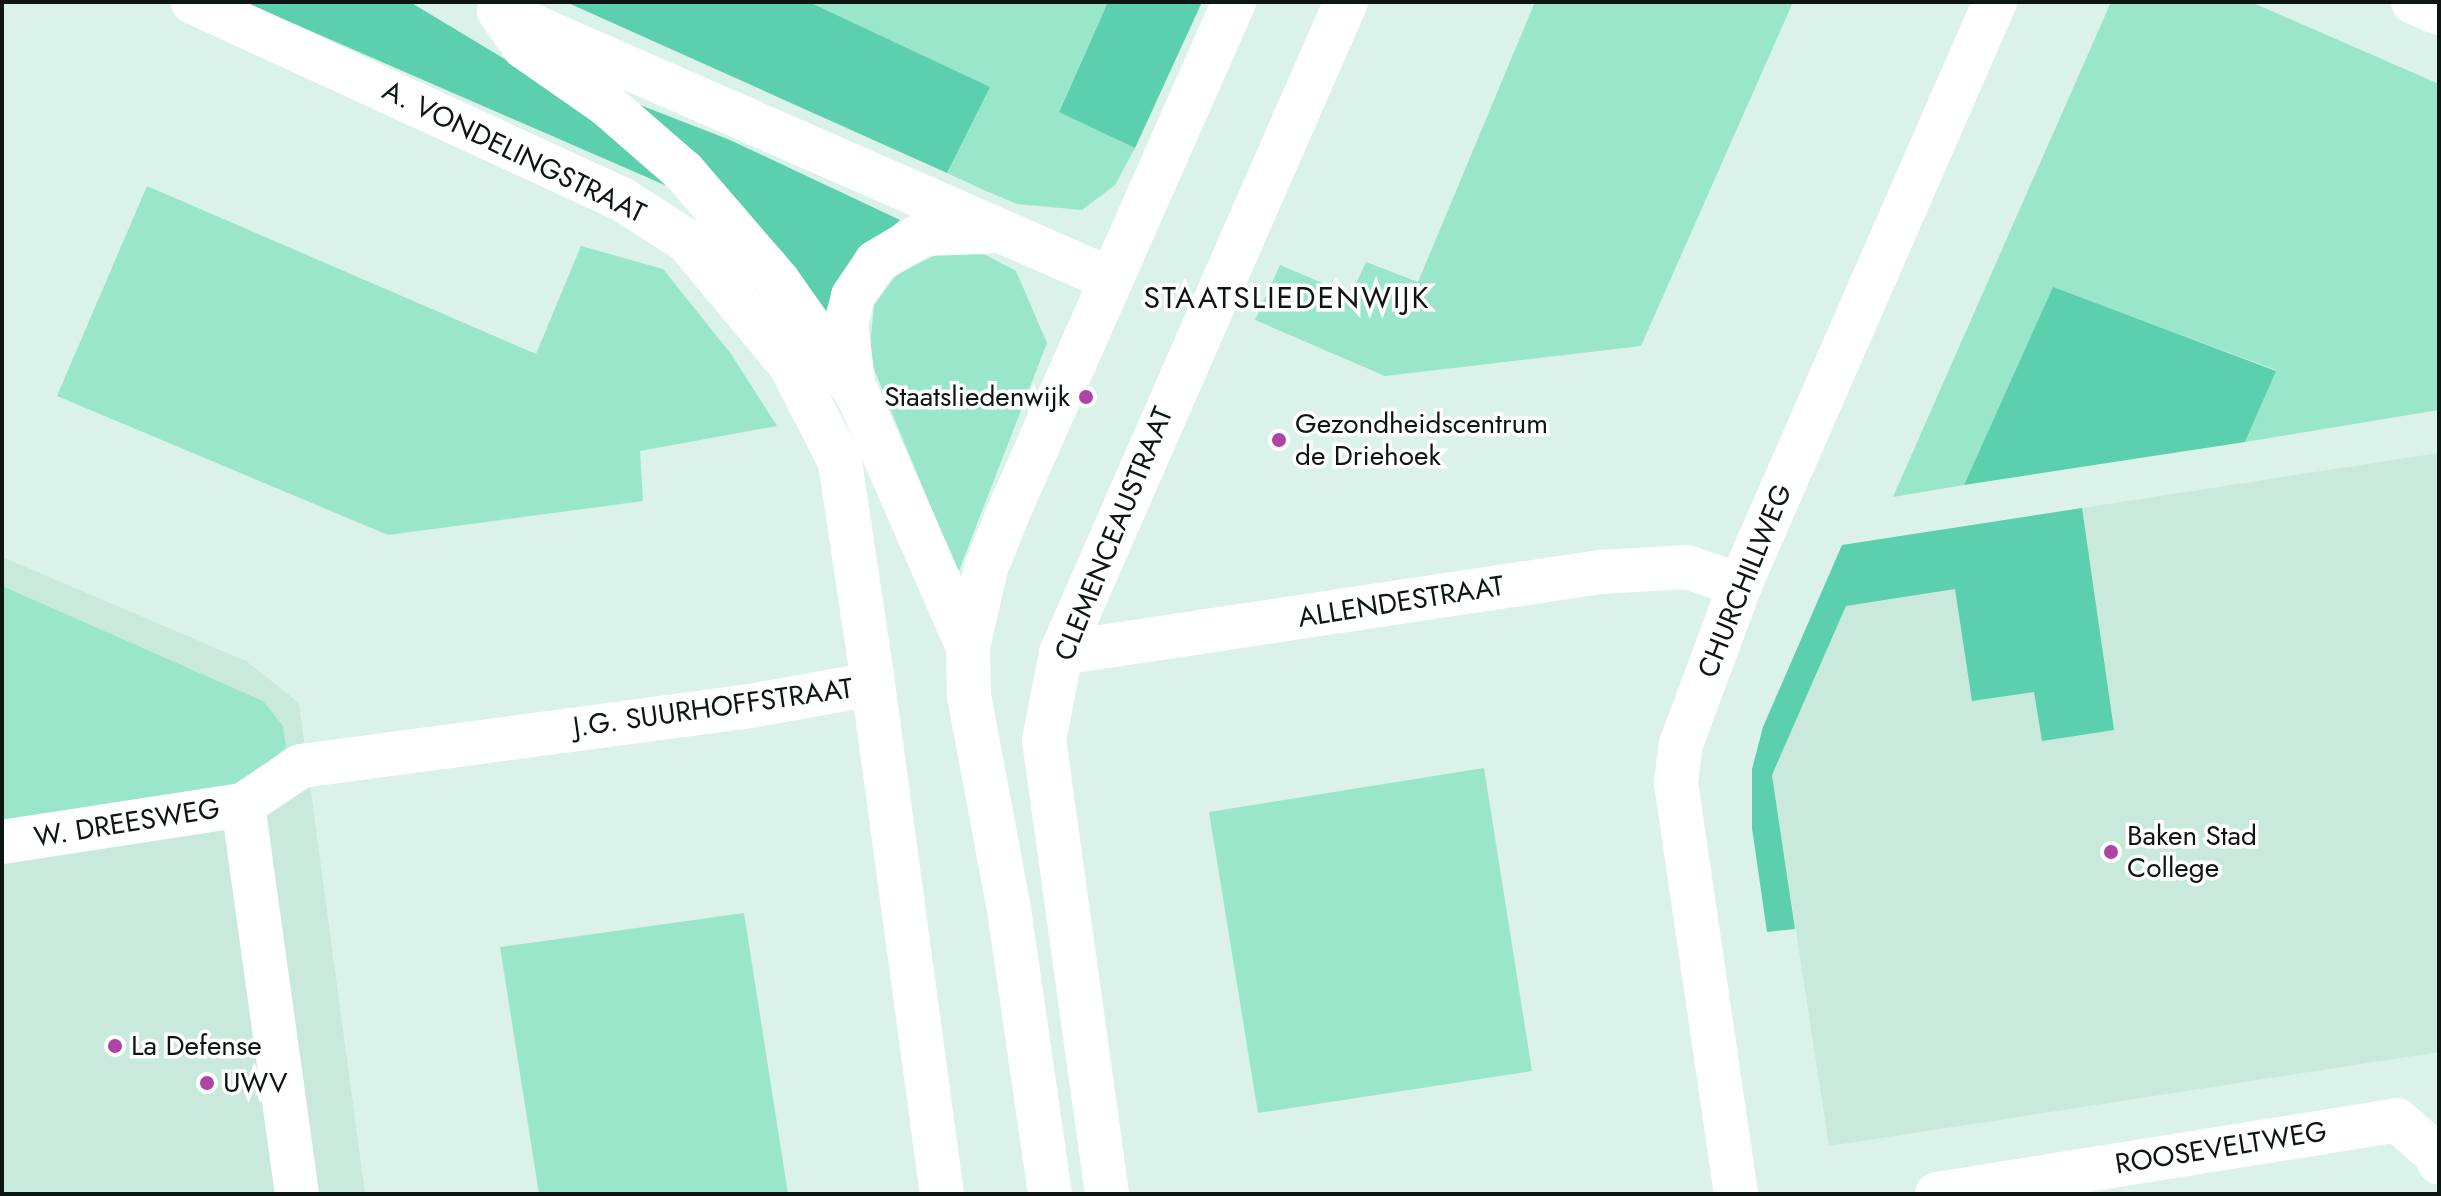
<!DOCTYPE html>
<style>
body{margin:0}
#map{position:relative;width:2441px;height:1196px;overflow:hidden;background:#daf2e9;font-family:Jost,sans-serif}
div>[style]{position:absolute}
.built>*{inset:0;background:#c8e9dc}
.green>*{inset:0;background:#99e6cb}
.forest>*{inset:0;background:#5ccfac}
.minor>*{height:44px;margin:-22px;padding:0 22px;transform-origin:22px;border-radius:22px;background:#fff}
.dots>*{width:22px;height:22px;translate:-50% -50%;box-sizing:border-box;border:4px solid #fff;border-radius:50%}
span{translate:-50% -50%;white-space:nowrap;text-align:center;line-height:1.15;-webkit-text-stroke:7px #fff;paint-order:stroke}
.street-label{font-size:28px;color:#0d1613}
.poi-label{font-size:28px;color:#0d1613}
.right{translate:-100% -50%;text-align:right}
.left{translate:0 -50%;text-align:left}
.neighbourhood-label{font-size:30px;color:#0d1613;letter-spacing:2px}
.frame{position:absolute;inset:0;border:4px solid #0d1613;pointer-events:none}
</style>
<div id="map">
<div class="built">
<div style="clip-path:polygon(2439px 453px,2439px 1052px,1829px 1146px,1772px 775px,1875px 540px)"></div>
<div style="clip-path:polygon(2px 557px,246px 661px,299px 703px,365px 1194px,2px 1194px)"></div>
</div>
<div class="green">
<div style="clip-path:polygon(809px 2px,1108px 2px,1059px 111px,1135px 148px,1115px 185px,1082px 210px,1017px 204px,984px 190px,947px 173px,989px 87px)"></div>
<div style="clip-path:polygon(1535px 2px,1793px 2px,1641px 346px,1385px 376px,1255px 320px,1280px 265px,1351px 295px,1366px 262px,1418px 282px)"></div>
<div style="clip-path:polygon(2111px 2px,2251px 2px,2439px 84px,2439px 410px,2245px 442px,2276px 370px,2053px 288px,1964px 485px,1893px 497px)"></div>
<div style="clip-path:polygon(147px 186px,536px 354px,581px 246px,663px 269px,731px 354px,777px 426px,640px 451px,643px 501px,388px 535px,57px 396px)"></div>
<div style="clip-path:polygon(982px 253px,1016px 271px,1047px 343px,958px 573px,869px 357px,874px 305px,897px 274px,936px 255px)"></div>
<div style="clip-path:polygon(2px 586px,263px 701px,283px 726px,286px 747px,245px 782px,2px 820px)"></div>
<div style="clip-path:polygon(1484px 768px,1532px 1071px,1258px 1113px,1209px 812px)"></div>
<div style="clip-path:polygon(744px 913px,788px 1194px,539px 1194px,500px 947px)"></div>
</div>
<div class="forest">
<div style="clip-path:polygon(244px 2px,410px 2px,533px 76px,602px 126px,674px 189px)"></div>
<div style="clip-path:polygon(566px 2px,809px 2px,990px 87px,947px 173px)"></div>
<div style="clip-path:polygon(1108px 2px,1202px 2px,1135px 148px,1059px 112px)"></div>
<div style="clip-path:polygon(640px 105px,730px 140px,900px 220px,869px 247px,829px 322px,785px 255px)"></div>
<div style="clip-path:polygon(2053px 287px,2276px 371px,2245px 442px,1964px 485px)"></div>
<div style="clip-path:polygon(2082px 508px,2114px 730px,2042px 741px,2034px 692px,1972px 701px,1955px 589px,1846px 606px,1772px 775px,1795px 929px,1767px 932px,1752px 828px,1752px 769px,1763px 727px,1842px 545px)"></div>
</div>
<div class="minor">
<div style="left:193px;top:2px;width:470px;rotate:24.7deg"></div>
<div style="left:620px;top:198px;width:80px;rotate:32.7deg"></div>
<div style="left:687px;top:241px;width:163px;rotate:50.2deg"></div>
<div style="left:791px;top:366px;width:108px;rotate:63deg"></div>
<div style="left:840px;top:462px;width:224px;rotate:81.5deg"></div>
<div style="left:2413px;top:2px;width:28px;rotate:23deg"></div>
<div style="left:499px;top:11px;width:44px;rotate:55.2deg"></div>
<div style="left:524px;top:47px;width:101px;rotate:34.9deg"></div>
<div style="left:607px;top:105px;width:102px;rotate:41deg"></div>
<div style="left:684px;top:172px;width:144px;rotate:49.2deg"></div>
<div style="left:778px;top:281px;width:137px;rotate:54.8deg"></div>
<div style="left:857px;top:393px;width:277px;rotate:66.4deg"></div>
<div style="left:519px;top:20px;width:645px;rotate:23.66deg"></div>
<div style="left:853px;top:381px;width:58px;rotate:-96.9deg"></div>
<div style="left:846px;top:323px;width:28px;rotate:-75deg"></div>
<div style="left:853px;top:296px;width:41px;rotate:-55.9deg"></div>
<div style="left:876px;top:262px;width:55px;rotate:-30.8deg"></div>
<div style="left:923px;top:234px;width:63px;rotate:-1.8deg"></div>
<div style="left:1061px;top:653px;width:545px;rotate:-8.55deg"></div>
<div style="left:1600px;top:572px;width:87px;rotate:-3.3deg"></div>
<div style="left:1687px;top:567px;width:56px;rotate:18.8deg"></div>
<div style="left:243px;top:805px;width:70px;rotate:-33.9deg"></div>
<div style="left:301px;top:766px;width:447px;rotate:-7.6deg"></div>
<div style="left:744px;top:707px;width:131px;rotate:-10.1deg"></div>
<div style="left:873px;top:684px;width:515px;rotate:82.3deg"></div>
<div style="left:2px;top:842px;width:244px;rotate:-8.7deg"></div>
<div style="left:243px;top:805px;width:393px;rotate:82.1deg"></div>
<div style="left:1050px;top:1194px;width:293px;rotate:-98.2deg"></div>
<div style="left:1008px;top:904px;width:213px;rotate:-100.6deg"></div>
<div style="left:969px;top:695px;width:48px;rotate:-91.2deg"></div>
<div style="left:968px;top:647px;width:81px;rotate:-77.2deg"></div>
<div style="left:986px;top:568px;width:61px;rotate:-68deg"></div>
<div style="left:1009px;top:511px;width:557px;rotate:-66.15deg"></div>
<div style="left:1107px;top:1194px;width:458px;rotate:-97.9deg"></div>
<div style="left:1044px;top:740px;width:89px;rotate:-78.9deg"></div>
<div style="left:1061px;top:653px;width:711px;rotate:-66.36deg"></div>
<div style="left:1736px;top:1194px;width:416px;rotate:-98.3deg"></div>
<div style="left:1676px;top:782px;width:38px;rotate:-83deg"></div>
<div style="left:1681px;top:744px;width:170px;rotate:-69.6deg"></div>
<div style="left:1740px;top:585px;width:636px;rotate:-66.38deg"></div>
<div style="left:1937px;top:1194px;width:466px;rotate:-9.1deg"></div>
<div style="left:2397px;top:1120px;width:52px;rotate:41.1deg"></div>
<div style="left:2436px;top:1154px;width:9px;rotate:72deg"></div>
</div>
<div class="dots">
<div style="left:1086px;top:397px;background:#ad44a6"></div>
<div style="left:1279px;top:440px;background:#ad44a6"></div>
<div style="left:2111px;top:852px;background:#ad44a6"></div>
<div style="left:115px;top:1046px;background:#ad44a6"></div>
<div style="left:207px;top:1083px;background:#ad44a6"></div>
</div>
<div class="street-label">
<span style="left:514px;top:152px;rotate:26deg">A. VONDELINGSTRAAT</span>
<span style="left:1114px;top:534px;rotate:-68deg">CLEMENCEAUSTRAAT</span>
<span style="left:1745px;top:581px;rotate:-68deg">CHURCHILLWEG</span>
<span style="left:1401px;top:602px;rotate:-9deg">ALLENDESTRAAT</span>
<span style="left:713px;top:708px;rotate:-8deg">J.G. SUURHOFFSTRAAT</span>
<span style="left:127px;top:823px;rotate:-9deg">W. DREESWEG</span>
<span style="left:2221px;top:1148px;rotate:-9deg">ROOSEVELTWEG</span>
</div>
<div class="poi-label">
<span class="right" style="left:1070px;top:397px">Staatsliedenwijk</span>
<span class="left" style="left:1295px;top:440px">Gezondheidscentrum<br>de Driehoek</span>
<span class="left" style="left:2127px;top:852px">Baken Stad<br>College</span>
<span class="left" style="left:131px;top:1046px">La Defense</span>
<span class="left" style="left:223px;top:1083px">UWV</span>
</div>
<div class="neighbourhood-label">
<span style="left:1287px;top:298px">STAATSLIEDENWIJK</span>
</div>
<div class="frame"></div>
</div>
